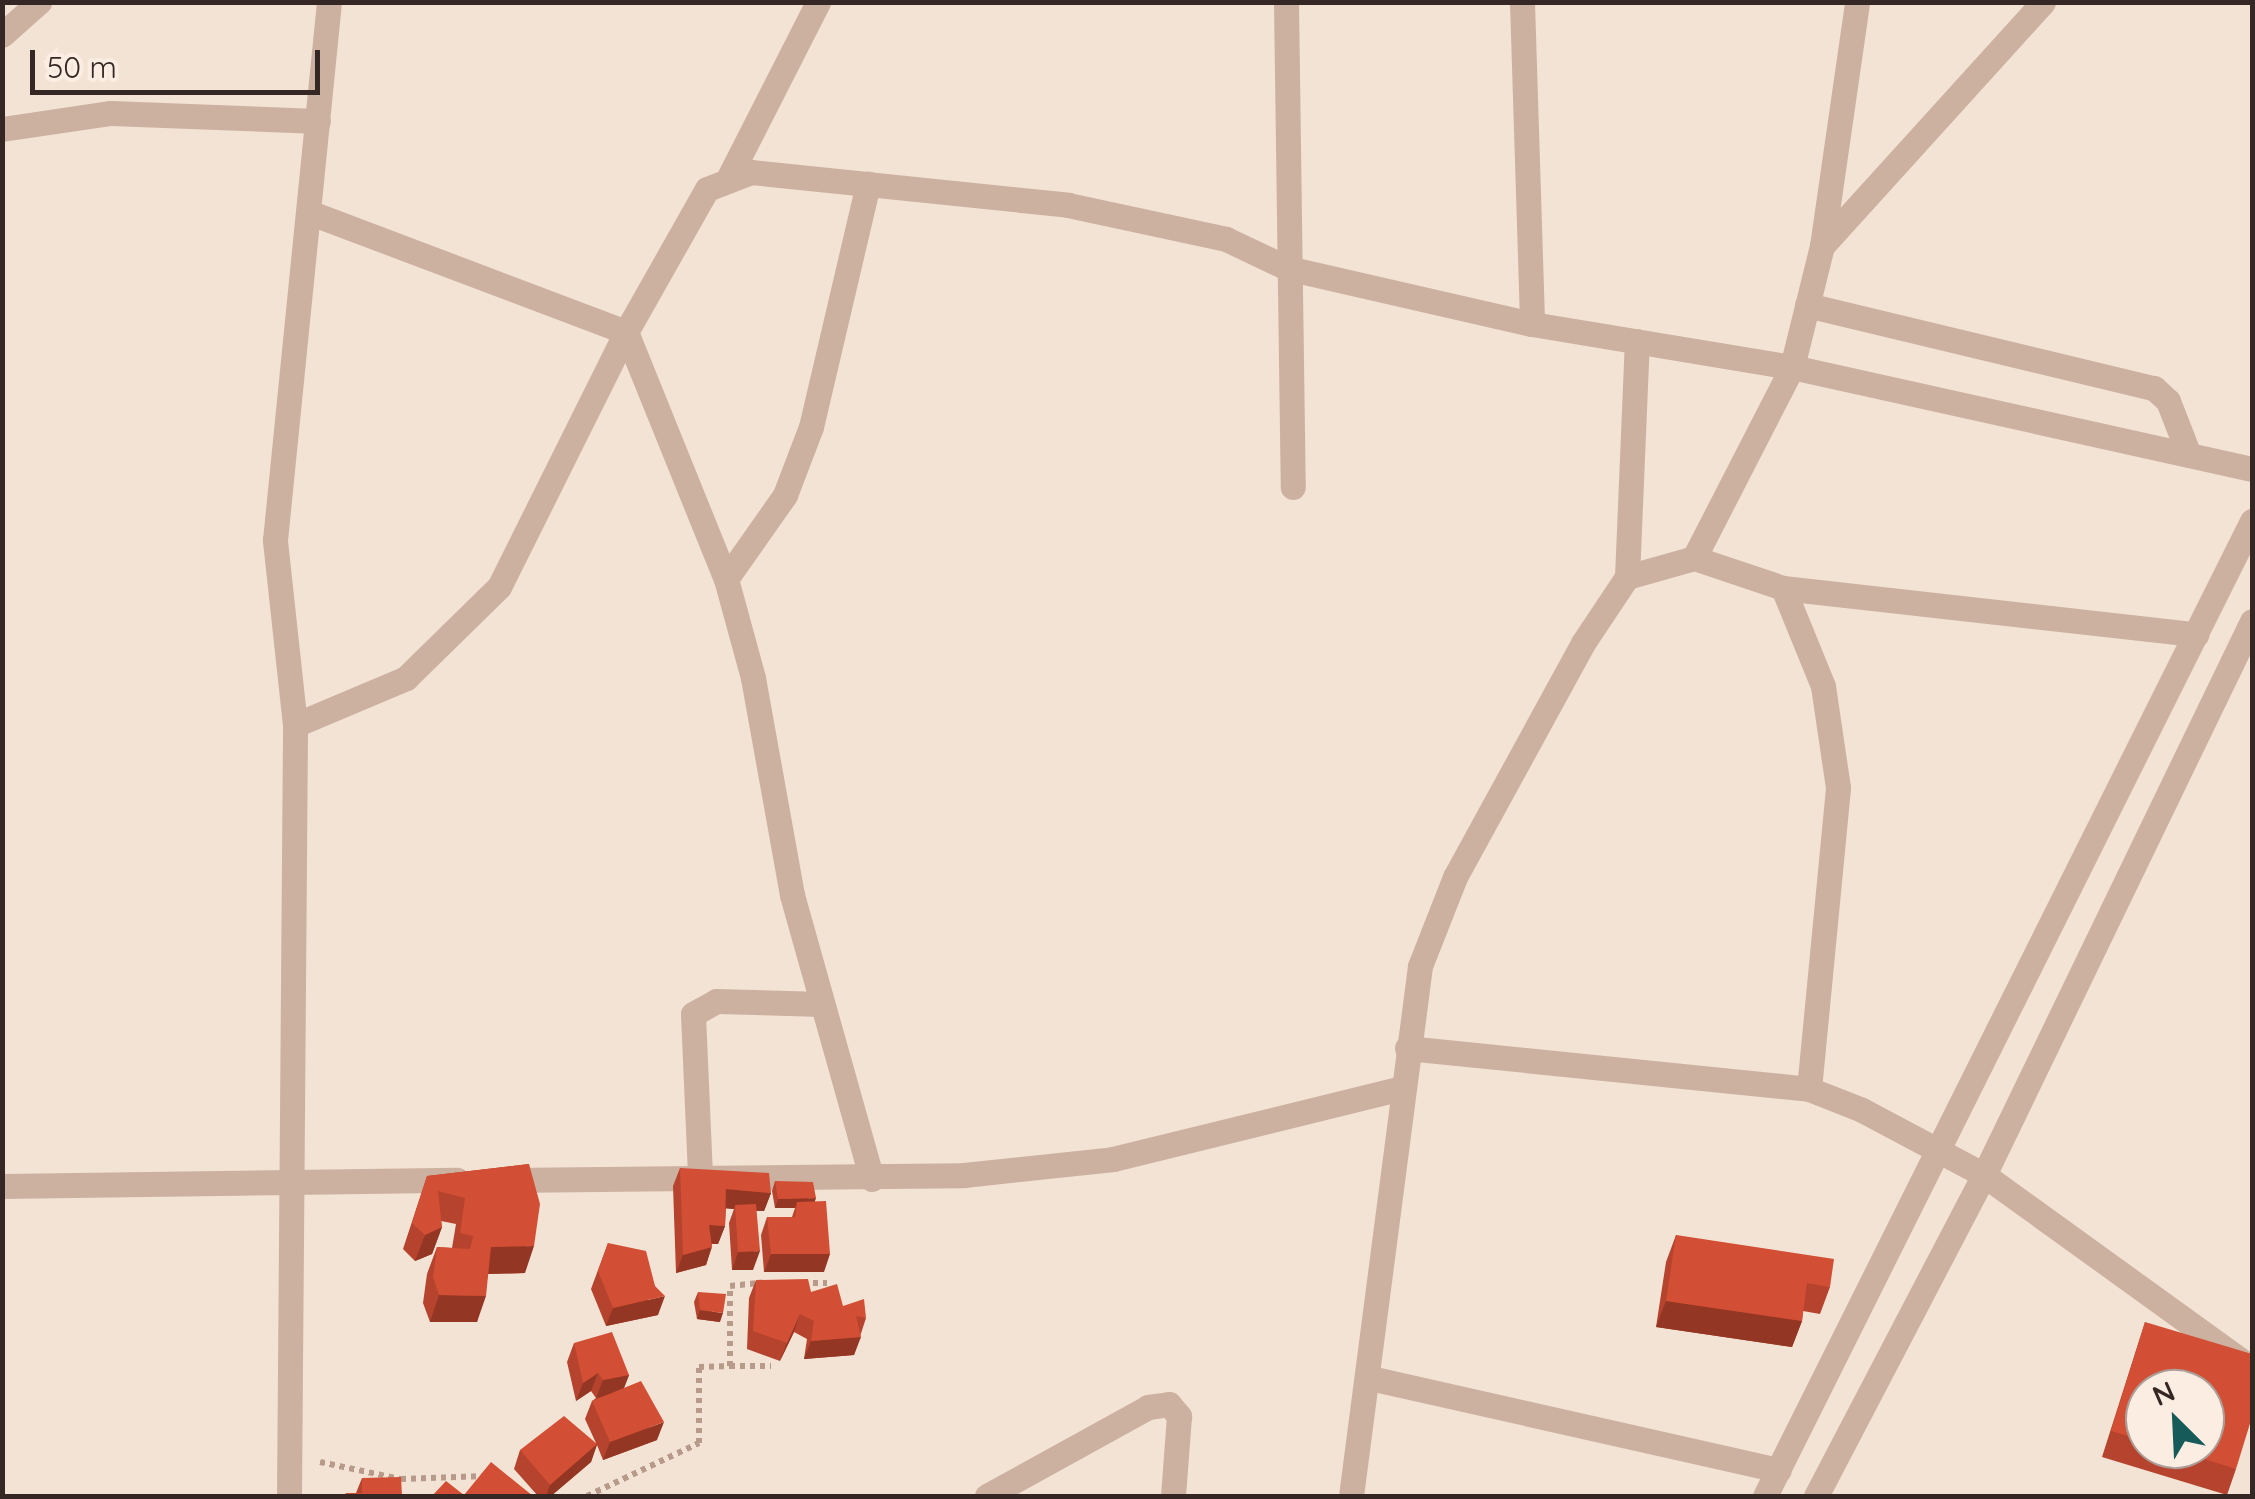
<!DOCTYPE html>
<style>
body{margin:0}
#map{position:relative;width:2255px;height:1499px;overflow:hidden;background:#f3e3d5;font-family:Quicksand,sans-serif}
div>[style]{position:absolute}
.path>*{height:6px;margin-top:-3px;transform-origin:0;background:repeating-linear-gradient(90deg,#b89a8b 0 5px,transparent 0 10px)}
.minor>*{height:25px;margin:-12.5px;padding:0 12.5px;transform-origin:12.5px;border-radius:12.5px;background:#ccb1a0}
.wall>*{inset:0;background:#b5432d}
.shaded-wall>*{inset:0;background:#933724}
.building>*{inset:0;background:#d24e34}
span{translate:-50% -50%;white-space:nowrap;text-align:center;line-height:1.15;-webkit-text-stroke:8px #fbede2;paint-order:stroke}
.frame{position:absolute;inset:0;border:5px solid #352824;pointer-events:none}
.north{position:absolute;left:2125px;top:1369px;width:100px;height:100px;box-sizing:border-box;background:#fbede2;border:2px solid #ac9e96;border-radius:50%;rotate:336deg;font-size:28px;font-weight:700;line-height:40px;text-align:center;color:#352824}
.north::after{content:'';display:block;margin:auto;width:35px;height:45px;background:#165a59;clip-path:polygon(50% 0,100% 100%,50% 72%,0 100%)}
.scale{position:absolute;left:30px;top:50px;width:290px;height:45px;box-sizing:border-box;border:5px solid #352824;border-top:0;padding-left:12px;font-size:30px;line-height:35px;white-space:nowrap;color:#352824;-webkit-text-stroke:8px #fbede2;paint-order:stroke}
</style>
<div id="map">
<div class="path">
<div style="left:803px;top:1283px;width:24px"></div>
<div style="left:730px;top:1366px;width:41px"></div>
<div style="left:320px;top:1462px;width:83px;rotate:11.9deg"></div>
<div style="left:401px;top:1479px;width:84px;rotate:-2deg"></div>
<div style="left:587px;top:1496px;width:124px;rotate:-25.3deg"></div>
<div style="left:699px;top:1443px;width:76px;rotate:-90deg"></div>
<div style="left:699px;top:1367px;width:31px;rotate:-2deg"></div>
<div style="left:730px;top:1366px;width:80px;rotate:-90deg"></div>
<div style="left:730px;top:1286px;width:31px;rotate:-6deg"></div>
</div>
<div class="minor">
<div style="left:1286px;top:2px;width:485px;rotate:89.2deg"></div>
<div style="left:1522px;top:2px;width:322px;rotate:88.2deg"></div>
<div style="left:2px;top:35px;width:50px;rotate:-41.7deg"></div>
<div style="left:2px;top:129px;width:110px;rotate:-8.4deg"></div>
<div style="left:111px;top:113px;width:207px;rotate:2.2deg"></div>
<div style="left:729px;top:177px;width:196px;rotate:-63deg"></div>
<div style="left:311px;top:213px;width:337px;rotate:20.7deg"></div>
<div style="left:626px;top:332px;width:266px;rotate:68deg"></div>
<div style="left:726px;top:579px;width:103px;rotate:74.7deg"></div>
<div style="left:753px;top:678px;width:220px;rotate:79.8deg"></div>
<div style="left:792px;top:895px;width:295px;rotate:74.3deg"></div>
<div style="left:1822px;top:246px;width:329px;rotate:-47.8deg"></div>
<div style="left:1807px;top:305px;width:357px;rotate:13.5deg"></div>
<div style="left:2154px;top:388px;width:19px;rotate:43deg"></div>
<div style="left:2168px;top:401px;width:58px;rotate:68.7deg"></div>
<div style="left:1694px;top:558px;width:215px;rotate:-62.8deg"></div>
<div style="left:1792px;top:367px;width:125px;rotate:-76.1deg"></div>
<div style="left:1822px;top:246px;width:246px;rotate:-81.8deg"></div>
<div style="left:1627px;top:577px;width:70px;rotate:-15.8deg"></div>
<div style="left:1694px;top:558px;width:94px;rotate:18.6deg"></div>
<div style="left:1783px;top:588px;width:416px;rotate:6.4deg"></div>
<div style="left:726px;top:579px;width:103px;rotate:-54.9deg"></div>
<div style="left:785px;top:495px;width:73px;rotate:-69.1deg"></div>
<div style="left:811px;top:427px;width:250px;rotate:-76.8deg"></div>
<div style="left:1783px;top:588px;width:106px;rotate:67.8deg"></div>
<div style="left:1823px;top:686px;width:103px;rotate:81.6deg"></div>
<div style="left:1838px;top:788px;width:302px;rotate:95.5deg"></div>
<div style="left:295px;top:725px;width:121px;rotate:-22.9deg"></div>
<div style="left:406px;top:678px;width:130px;rotate:-44.4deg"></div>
<div style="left:499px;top:587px;width:285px;rotate:-63.5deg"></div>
<div style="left:626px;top:332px;width:164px;rotate:-60.5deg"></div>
<div style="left:707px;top:189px;width:47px;rotate:-21.1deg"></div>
<div style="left:751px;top:172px;width:319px;rotate:5.9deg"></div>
<div style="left:1068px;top:205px;width:162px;rotate:12.1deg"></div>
<div style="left:1226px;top:239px;width:68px;rotate:25.4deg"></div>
<div style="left:1287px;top:268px;width:251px;rotate:12.9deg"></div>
<div style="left:1532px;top:324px;width:264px;rotate:9.4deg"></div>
<div style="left:1792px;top:367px;width:471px;rotate:12.5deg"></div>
<div style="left:1407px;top:1048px;width:404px;rotate:5.8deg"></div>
<div style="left:1809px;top:1089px;width:57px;rotate:21.6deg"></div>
<div style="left:1862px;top:1110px;width:138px;rotate:28deg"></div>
<div style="left:1984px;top:1175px;width:330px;rotate:35.8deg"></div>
<div style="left:700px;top:1175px;width:161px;rotate:-92.5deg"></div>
<div style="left:693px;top:1014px;width:26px;rotate:-29deg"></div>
<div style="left:716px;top:1001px;width:106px;rotate:1.6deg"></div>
<div style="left:502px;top:1180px;width:462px;rotate:-0.6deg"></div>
<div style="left:964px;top:1175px;width:150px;rotate:-6.1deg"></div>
<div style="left:1113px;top:1159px;width:298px;rotate:-13.8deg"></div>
<div style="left:2px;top:1186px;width:455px;rotate:-0.8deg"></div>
<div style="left:1370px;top:1378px;width:419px;rotate:12.7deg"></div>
<div style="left:289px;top:1496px;width:771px;rotate:-89.55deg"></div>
<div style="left:295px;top:725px;width:186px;rotate:-96.2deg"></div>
<div style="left:275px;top:540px;width:541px;rotate:-84.27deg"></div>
<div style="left:987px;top:1496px;width:184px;rotate:-28.9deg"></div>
<div style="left:1148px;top:1407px;width:21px;rotate:-8deg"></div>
<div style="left:1169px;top:1404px;width:16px;rotate:50deg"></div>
<div style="left:1179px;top:1416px;width:80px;rotate:94.3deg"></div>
<div style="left:1351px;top:1496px;width:534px;rotate:-82.58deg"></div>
<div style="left:1420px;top:966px;width:96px;rotate:-68.5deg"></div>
<div style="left:1455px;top:877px;width:267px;rotate:-61.3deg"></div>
<div style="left:1583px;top:643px;width:79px;rotate:-56.3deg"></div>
<div style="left:1627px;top:577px;width:236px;rotate:-87.6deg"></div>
<div style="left:1765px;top:1496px;width:1090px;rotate:-63.46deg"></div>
<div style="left:1816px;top:1496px;width:362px;rotate:-62.4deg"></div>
<div style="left:1984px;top:1175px;width:615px;rotate:-64.18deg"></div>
</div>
<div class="wall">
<div style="clip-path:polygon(529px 1164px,525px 1273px,488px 1274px,477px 1322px,430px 1322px,423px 1303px,427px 1274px,437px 1247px,452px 1248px,456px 1224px,441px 1221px,442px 1227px,432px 1254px,415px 1261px,403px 1249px,427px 1176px)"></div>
<div style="clip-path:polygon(680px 1168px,771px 1193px,764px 1211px,756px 1211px,753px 1270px,732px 1270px,729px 1223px,734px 1209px,726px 1208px,725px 1226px,718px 1244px,712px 1244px,706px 1265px,676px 1273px,673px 1186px)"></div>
<div style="clip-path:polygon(775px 1181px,815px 1202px,824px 1272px,764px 1272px,761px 1235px,767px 1217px,792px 1217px,795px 1208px,775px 1208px,772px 1191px)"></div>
<div style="clip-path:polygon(1676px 1235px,1830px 1287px,1820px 1314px,1803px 1311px,1802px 1321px,1792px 1347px,1656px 1327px,1666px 1262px)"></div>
<div style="clip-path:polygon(608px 1243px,658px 1315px,606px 1326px,591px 1289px)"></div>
<div style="clip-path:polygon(756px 1280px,811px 1292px,866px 1318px,854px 1355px,804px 1359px,807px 1339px,794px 1332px,780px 1361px,747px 1349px,749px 1298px)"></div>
<div style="clip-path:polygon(698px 1292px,720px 1322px,697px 1319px,694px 1302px)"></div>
<div style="clip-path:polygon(evenodd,2145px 1322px,2236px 1469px,2227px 1495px,2102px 1457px,2145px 1322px,2145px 1389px,2205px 1449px,2145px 1449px,2145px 1389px)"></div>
<div style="clip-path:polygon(574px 1343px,629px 1375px,624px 1388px,657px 1440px,603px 1460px,597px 1445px,591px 1462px,551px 1496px,538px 1496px,514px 1469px,520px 1450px,596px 1443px,585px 1419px,592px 1401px,596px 1398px,591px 1391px,576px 1401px,567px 1362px)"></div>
<div style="clip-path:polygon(362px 1478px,402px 1496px,344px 1496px,346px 1493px,356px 1493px)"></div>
</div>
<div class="shaded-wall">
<div style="clip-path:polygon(726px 1189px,771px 1193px,764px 1211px,736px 1209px,735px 1205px,734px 1209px,720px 1208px)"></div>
<div style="clip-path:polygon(816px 1198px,813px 1207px,797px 1202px,795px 1208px,775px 1208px,778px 1199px)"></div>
<div style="clip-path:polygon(709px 1225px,725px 1226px,718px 1244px,702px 1243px)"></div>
<div style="clip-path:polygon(442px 1227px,432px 1254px,415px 1261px,425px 1235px)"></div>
<div style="clip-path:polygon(534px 1246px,525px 1273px,481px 1274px,491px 1247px)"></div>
<div style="clip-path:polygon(712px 1247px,706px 1265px,676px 1273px,683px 1255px)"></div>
<div style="clip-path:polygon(760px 1251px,753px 1270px,732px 1270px,738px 1252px)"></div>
<div style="clip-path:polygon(771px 1254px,830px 1254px,824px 1272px,764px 1272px)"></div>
<div style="clip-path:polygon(439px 1295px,486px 1296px,477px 1322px,430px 1322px)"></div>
<div style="clip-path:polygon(665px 1296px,658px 1315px,606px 1326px,613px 1308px)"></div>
<div style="clip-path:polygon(1666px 1301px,1802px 1321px,1792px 1347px,1656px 1327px)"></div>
<div style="clip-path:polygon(700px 1310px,723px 1313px,720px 1322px,697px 1319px)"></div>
<div style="clip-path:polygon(800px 1314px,794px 1332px,780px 1361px,787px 1343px)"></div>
<div style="clip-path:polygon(861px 1337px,854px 1355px,804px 1359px,811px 1341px)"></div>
<div style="clip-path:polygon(598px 1373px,591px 1391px,576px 1401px,583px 1383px)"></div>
<div style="clip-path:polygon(629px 1375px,622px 1393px,596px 1398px,603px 1380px)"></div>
<div style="clip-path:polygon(664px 1422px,657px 1440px,603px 1460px,610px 1442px)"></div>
<div style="clip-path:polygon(597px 1444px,591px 1462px,551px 1496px,546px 1496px,550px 1485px)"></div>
</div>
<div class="building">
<div style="clip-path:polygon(529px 1164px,540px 1204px,534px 1246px,491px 1247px,486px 1296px,439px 1295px,433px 1277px,437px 1247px,470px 1249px,473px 1236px,460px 1233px,465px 1198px,438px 1191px,442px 1227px,425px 1235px,412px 1223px,427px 1176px)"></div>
<div style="clip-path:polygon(680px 1168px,769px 1173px,771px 1193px,726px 1189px,725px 1226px,709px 1225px,712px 1247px,683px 1255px)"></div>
<div style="clip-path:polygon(775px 1181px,813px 1182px,816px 1198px,778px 1199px)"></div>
<div style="clip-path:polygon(826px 1201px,830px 1254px,771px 1254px,767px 1217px,795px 1217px,797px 1202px)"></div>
<div style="clip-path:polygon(756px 1204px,760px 1251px,738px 1252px,735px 1205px)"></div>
<div style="clip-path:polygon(1676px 1235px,1834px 1259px,1830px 1287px,1807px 1283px,1802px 1321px,1666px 1301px)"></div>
<div style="clip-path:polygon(608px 1243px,646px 1251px,655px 1286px,665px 1296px,613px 1308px,598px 1271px)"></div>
<div style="clip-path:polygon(808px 1279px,811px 1292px,837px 1284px,843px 1306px,864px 1299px,866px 1318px,856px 1316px,861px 1337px,811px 1341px,814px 1321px,800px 1314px,787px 1343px,753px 1331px,756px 1280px)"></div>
<div style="clip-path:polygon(698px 1292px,726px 1294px,723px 1313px,700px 1310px)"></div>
<div style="clip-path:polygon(2145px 1322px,2252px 1354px,2252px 1417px,2236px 1469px,2172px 1449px,2205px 1449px,2205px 1389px,2145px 1389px,2145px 1441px,2111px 1431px)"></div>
<div style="clip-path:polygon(612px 1332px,629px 1375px,603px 1380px,598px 1373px,583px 1383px,574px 1343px)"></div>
<div style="clip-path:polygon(641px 1381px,664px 1422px,610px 1442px,592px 1401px)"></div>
<div style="clip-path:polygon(564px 1416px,597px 1444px,550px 1485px,520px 1450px)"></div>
<div style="clip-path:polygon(491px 1462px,533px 1496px,432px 1496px,446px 1481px,464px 1495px)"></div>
<div style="clip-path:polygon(401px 1477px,402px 1496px,346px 1496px,346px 1493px,362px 1493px,362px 1478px)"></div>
</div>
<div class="frame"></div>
<div class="north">N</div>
<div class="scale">50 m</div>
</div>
